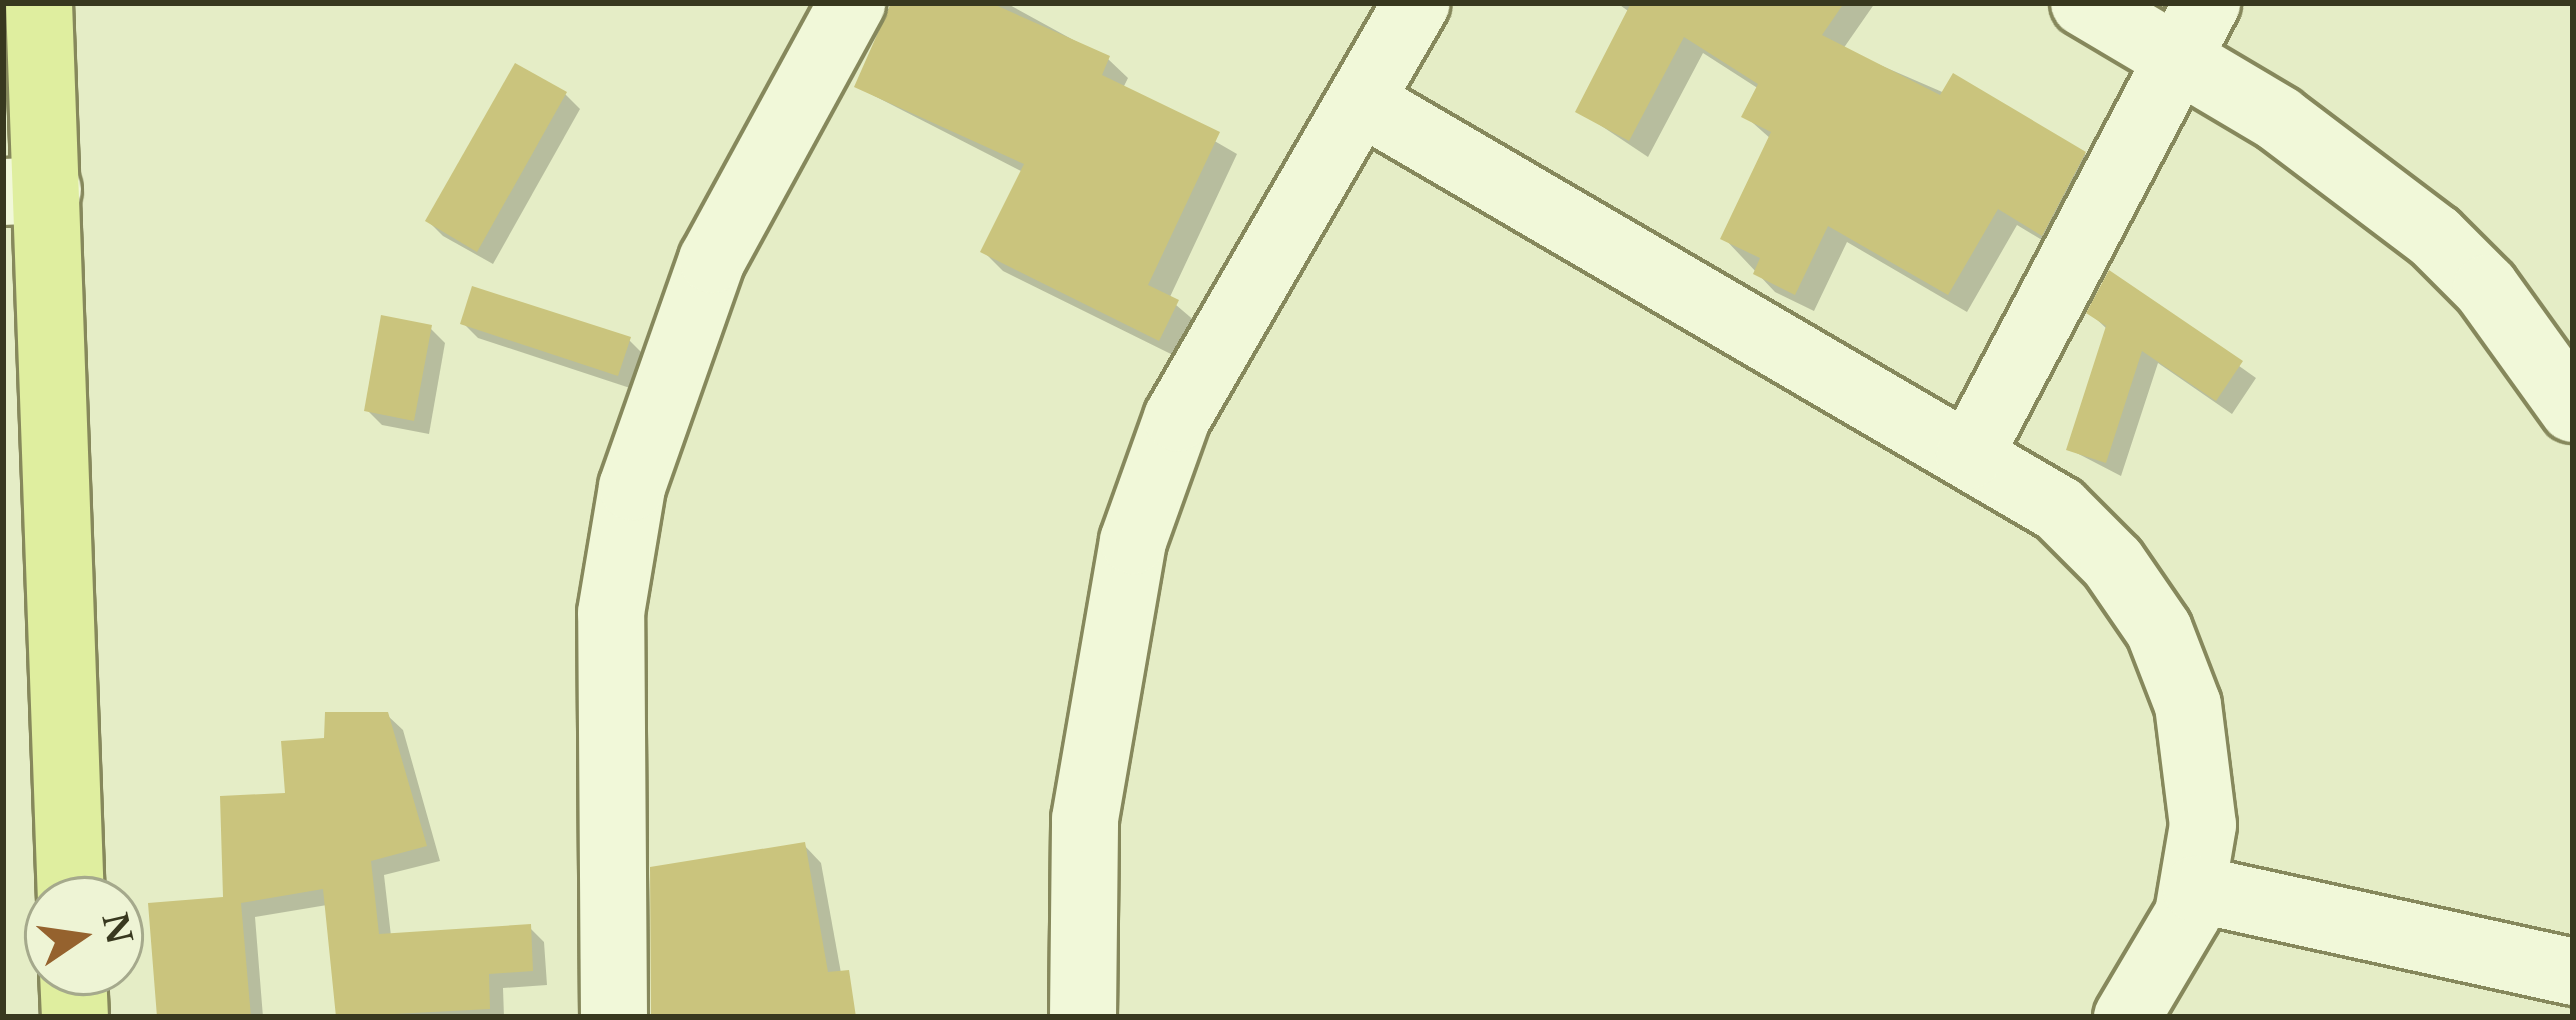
<!DOCTYPE html>
<style>
body{margin:0}
#map{position:relative;width:2576px;height:1020px;overflow:hidden;background:#e5edc6;font-family:"Libre Baskerville",serif}
div>[style]{position:absolute}
.shadow>*{inset:0;background:#0003}
.building>*{inset:0;background:#cac47d}
.roads{filter:drop-shadow(3px 0 #86885c) drop-shadow(-3px 0 #86885c) drop-shadow(0 3px #86885c) drop-shadow(0 -3px #86885c)}
.minor>*{height:66px;margin:-33px;padding:0 33px;transform-origin:33px;border-radius:33px;background:#f1f8d9}
.major>*{height:66px;margin:-33px;padding:0 33px;transform-origin:33px;border-radius:33px;background:#dfee9f}
span{translate:-50% -50%;white-space:nowrap;text-align:center;line-height:1.15;-webkit-text-stroke:9px #eef4d5;paint-order:stroke}
.frame{position:absolute;inset:0;border:6px solid #38381f;pointer-events:none}
.north{position:absolute;left:24px;top:876px;width:120px;height:120px;box-sizing:border-box;background:#eef4d5;border:3px solid #a5a98c;border-radius:50%;rotate:77deg;font-size:33px;font-weight:700;line-height:48px;text-align:center;color:#38381f}
.north::after{content:'';display:block;margin:auto;width:42px;height:54px;background:#95622e;clip-path:polygon(50% 0,100% 100%,50% 72%,0 100%)}
</style>
<div id="map">
<div class="shadow">
<div style="clip-path:polygon(918px 3px,1006px 3px,1108px 59px,1128px 78px,1123px 88px,1237px 154px,1169px 299px,1196px 322px,1179px 358px,1003px 271px,984px 252px,1023px 172px,857px 87px)"></div>
<div style="clip-path:polygon(1617px 3px,1875px 3px,1843px 49px,2085px 154px,2103px 173px,2062px 252px,2017px 225px,1967px 312px,1847px 242px,1814px 311px,1775px 292px,1724px 238px,1771px 139px,1745px 116px,1759px 89px,1703px 53px,1648px 157px,1579px 111px,1631px 13px)"></div>
<div style="clip-path:polygon(565px 94px,580px 109px,493px 264px,443px 236px,428px 221px)"></div>
<div style="clip-path:polygon(2110px 274px,2256px 378px,2232px 414px,2158px 363px,2121px 476px,2069px 449px,2108px 330px,2090px 313px)"></div>
<div style="clip-path:polygon(463px 323px,629px 340px,644px 355px,633px 389px,478px 338px)"></div>
<div style="clip-path:polygon(430px 328px,445px 343px,429px 434px,382px 425px,367px 410px)"></div>
<div style="clip-path:polygon(387px 715px,403px 730px,440px 861px,384px 875px,391px 936px,529px 927px,544px 942px,547px 985px,503px 988px,504px 1017px,339px 1017px,327px 905px,255px 917px,263px 1017px,163px 1017px,327px 741px)"></div>
<div style="clip-path:polygon(804px 845px,821px 863px,849px 1017px,655px 1017px)"></div>
</div>
<div class="building">
<div style="clip-path:polygon(891px 3px,991px 3px,1110px 56px,1102px 75px,1220px 132px,1148px 285px,1179px 300px,1159px 341px,980px 252px,1024px 164px,854px 87px)"></div>
<div style="clip-path:polygon(1631px 3px,1844px 3px,1822px 35px,1940px 95px,1953px 73px,2086px 152px,2042px 236px,1998px 209px,1948px 295px,1828px 226px,1795px 295px,1753px 274px,1760px 258px,1720px 239px,1771px 132px,1741px 117px,1758px 84px,1684px 37px,1629px 141px,1575px 112px)"></div>
<div style="clip-path:polygon(515px 63px,567px 92px,477px 252px,425px 221px)"></div>
<div style="clip-path:polygon(2109px 270px,2243px 361px,2216px 401px,2142px 351px,2106px 463px,2066px 450px,2106px 326px,2086px 313px)"></div>
<div style="clip-path:polygon(472px 286px,631px 337px,618px 376px,460px 324px)"></div>
<div style="clip-path:polygon(381px 315px,432px 325px,414px 421px,364px 411px)"></div>
<div style="clip-path:polygon(325px 712px,388px 712px,427px 846px,371px 861px,379px 934px,531px 924px,533px 971px,489px 974px,490px 1009px,336px 1017px,323px 889px,241px 903px,251px 1017px,157px 1017px,148px 903px,223px 897px,220px 796px,285px 793px,281px 741px,324px 738px)"></div>
<div style="clip-path:polygon(805px 842px,828px 972px,849px 970px,856px 1017px,651px 1017px,650px 867px)"></div>
</div>
<div class="roads">
<div class="minor">
<div style="left:2084px;top:3px;width:227px;rotate:30.7deg"></div>
<div style="left:2279px;top:119px;width:196px;rotate:37.1deg"></div>
<div style="left:2435px;top:237px;width:72px;rotate:45deg"></div>
<div style="left:2486px;top:288px;width:149px;rotate:54.3deg"></div>
<div style="left:1367px;top:105px;width:801px;rotate:30.28deg"></div>
<div style="left:2059px;top:509px;width:76px;rotate:45deg"></div>
<div style="left:2113px;top:563px;width:81px;rotate:55.5deg"></div>
<div style="left:2159px;top:630px;width:80px;rotate:68.9deg"></div>
<div style="left:2188px;top:705px;width:121px;rotate:82.9deg"></div>
<div style="left:2203px;top:825px;width:90px;rotate:99.6deg"></div>
<div style="left:2188px;top:914px;width:120px;rotate:120.6deg"></div>
<div style="left:3px;top:192px;width:45px;rotate:-2.5deg"></div>
<div style="left:1969px;top:456px;width:512px;rotate:-62.28deg"></div>
<div style="left:2196px;top:889px;width:386px;rotate:12.4deg"></div>
<div style="left:614px;top:1017px;width:404px;rotate:-90.4deg"></div>
<div style="left:611px;top:613px;width:128px;rotate:-80.5deg"></div>
<div style="left:632px;top:487px;width:241px;rotate:-70.6deg"></div>
<div style="left:712px;top:260px;width:293px;rotate:-61.4deg"></div>
<div style="left:1083px;top:1017px;width:198px;rotate:-89.4deg"></div>
<div style="left:1085px;top:819px;width:282px;rotate:-80.2deg"></div>
<div style="left:1133px;top:541px;width:131px;rotate:-70.3deg"></div>
<div style="left:1177px;top:418px;width:479px;rotate:-60deg"></div>
</div>
<div class="major">
<div style="left:39px;top:3px;width:898px;rotate:87.96deg"></div>
<div style="left:73px;top:972px;width:45px;rotate:87.5deg"></div>
</div>
</div>
<div class="frame"></div>
<div class="north">N</div>
</div>
